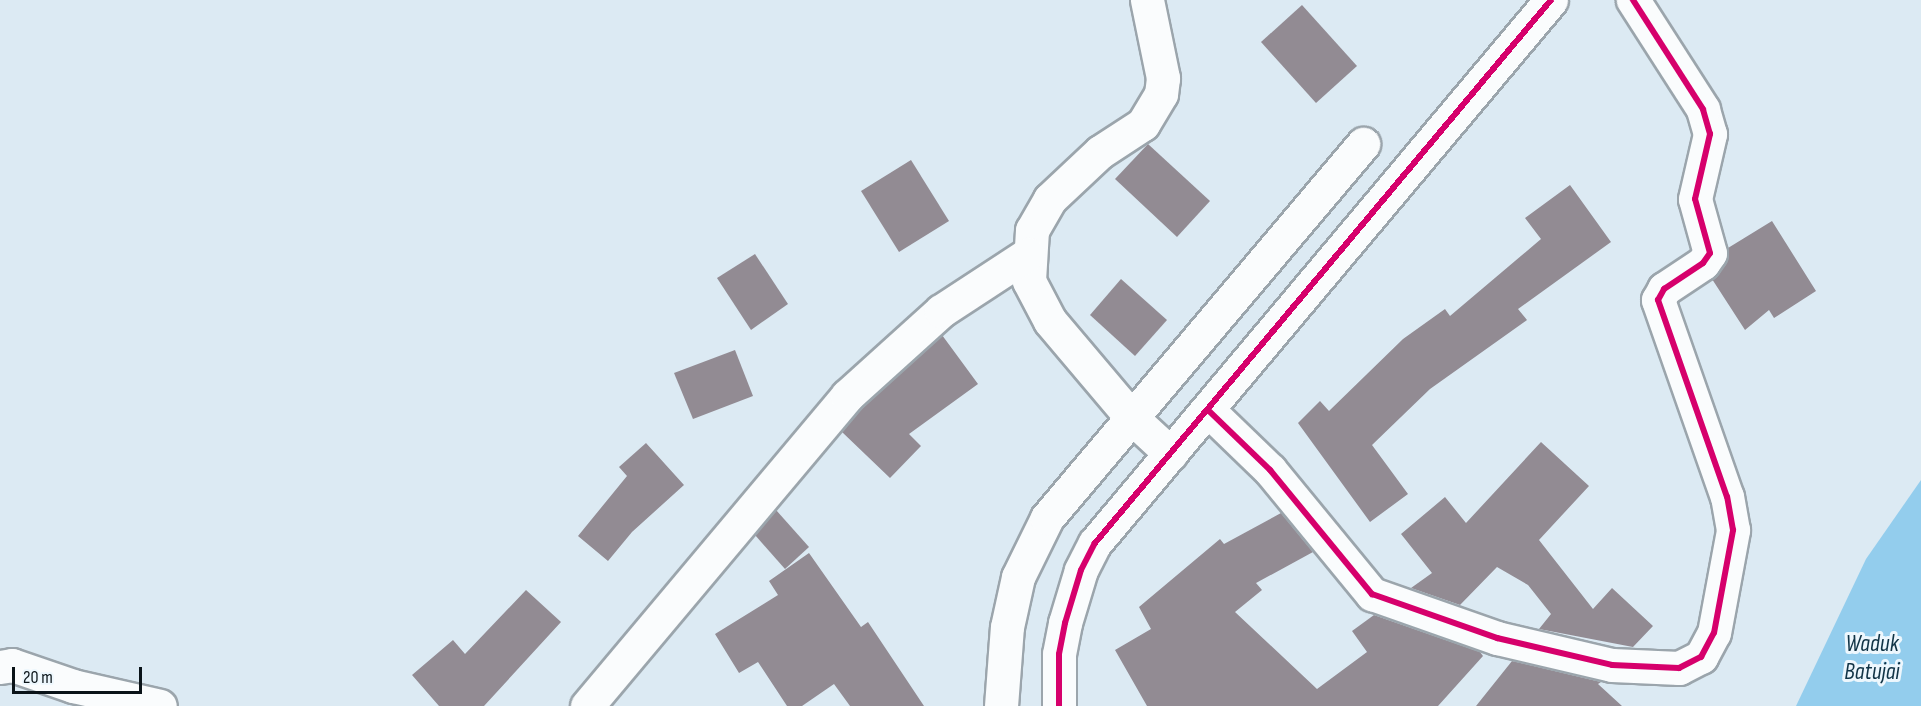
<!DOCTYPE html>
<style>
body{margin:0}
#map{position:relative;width:1921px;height:706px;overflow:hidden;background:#dceaf3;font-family:"Sofia Sans Condensed",sans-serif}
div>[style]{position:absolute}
.water>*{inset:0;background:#93cded}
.building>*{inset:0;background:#928b93}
.roads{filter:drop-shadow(2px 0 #9ba5ac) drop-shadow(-2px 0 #9ba5ac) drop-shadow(0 2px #9ba5ac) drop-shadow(0 -2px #9ba5ac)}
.street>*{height:33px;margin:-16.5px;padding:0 16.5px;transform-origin:16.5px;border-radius:16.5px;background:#fafcfd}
.cycleway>*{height:6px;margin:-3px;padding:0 3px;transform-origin:3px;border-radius:3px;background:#d6006c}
span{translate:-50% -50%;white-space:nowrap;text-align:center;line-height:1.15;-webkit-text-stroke:6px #edf7fd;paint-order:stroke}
.water-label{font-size:24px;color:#113446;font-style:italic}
.scale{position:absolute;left:12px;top:667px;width:130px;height:27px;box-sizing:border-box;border:3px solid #0a1318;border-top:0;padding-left:8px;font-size:18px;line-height:21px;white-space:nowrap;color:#0a1318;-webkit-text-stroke:4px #edf7fd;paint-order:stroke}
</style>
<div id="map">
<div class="water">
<div style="clip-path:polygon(1921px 480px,1921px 706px,1796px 706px,1866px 559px)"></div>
</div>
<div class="building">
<div style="clip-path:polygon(1302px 5px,1357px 66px,1316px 103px,1261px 42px)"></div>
<div style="clip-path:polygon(1148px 144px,1210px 201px,1177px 237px,1115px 179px)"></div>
<div style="clip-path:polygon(911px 160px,949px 221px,899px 252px,861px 191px)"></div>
<div style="clip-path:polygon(1570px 185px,1611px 242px,1518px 309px,1527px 320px,1430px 389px,1372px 445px,1408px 494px,1370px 522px,1298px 423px,1320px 401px,1329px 411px,1403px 339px,1445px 309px,1450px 316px,1541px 239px,1525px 218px)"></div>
<div style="clip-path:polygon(1772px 221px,1816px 291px,1774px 318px,1769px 310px,1745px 330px,1712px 279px,1726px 263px,1728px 248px)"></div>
<div style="clip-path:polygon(755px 254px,788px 304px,751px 330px,717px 278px)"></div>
<div style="clip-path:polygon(1121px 279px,1167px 320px,1135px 356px,1090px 315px)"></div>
<div style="clip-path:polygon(942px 335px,978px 384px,909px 434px,921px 446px,890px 478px,842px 432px,861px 409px)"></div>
<div style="clip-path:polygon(735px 350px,753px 396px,693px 419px,674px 373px)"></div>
<div style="clip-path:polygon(1541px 442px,1589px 486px,1539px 540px,1593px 609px,1612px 588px,1653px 626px,1633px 647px,1539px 629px,1551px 614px,1528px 585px,1497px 567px,1460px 605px,1411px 588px,1432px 573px,1401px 534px,1445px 497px,1466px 523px)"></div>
<div style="clip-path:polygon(646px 443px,684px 485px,632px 532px,608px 561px,578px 536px,627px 476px,619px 467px)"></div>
<div style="clip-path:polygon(776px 510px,809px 547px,785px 569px,755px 535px)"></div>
<div style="clip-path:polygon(1281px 513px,1313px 552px,1256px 583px,1262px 590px,1235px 612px,1317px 689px,1367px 652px,1352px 631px,1374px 615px,1480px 652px,1483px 656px,1438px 706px,1147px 706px,1115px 650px,1151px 629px,1139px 607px,1220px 539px,1224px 544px)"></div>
<div style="clip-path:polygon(809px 553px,861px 627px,868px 622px,924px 706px,850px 706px,834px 684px,802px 706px,787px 706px,758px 662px,739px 673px,715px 634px,778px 595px,769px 581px)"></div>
<div style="clip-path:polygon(526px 590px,561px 622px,484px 706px,439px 706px,412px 675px,453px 640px,465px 654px)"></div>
<div style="clip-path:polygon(1512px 661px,1601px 682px,1598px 684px,1622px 706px,1476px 706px)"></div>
</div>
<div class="roads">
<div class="street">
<div style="left:1147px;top:0;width:80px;rotate:78.4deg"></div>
<div style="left:1163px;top:78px;width:16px;rotate:97deg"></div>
<div style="left:1161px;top:94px;width:35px;rotate:121deg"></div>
<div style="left:1143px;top:124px;width:51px;rotate:146.9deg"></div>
<div style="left:1100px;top:152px;width:69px;rotate:136.8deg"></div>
<div style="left:1050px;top:199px;width:36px;rotate:120deg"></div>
<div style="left:1032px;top:230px;width:51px;rotate:93.4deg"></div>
<div style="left:1029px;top:281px;width:45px;rotate:62.3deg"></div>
<div style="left:1050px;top:321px;width:126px;rotate:49.8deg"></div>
<div style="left:1131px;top:417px;width:54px;rotate:42.8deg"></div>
<div style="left:1209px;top:411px;width:85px;rotate:44deg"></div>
<div style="left:1270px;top:470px;width:161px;rotate:50.6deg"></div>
<div style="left:1372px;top:594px;width:133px;rotate:19.4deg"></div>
<div style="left:1497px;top:638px;width:118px;rotate:13.2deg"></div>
<div style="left:1612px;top:665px;width:67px;rotate:2.6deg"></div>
<div style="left:1679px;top:668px;width:25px;rotate:-27deg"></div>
<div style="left:1701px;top:657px;width:27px;rotate:-62deg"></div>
<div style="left:1714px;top:633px;width:105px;rotate:-79.5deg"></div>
<div style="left:1733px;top:530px;width:34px;rotate:-100deg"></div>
<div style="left:1727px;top:497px;width:209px;rotate:-109.3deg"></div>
<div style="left:1658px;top:300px;width:13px;rotate:-61deg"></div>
<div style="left:1664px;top:289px;width:47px;rotate:-33.7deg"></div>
<div style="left:1703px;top:263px;width:12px;rotate:-55deg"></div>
<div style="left:1710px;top:253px;width:56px;rotate:-105.5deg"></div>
<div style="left:1695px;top:199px;width:67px;rotate:-77deg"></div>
<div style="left:1710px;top:134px;width:26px;rotate:-106deg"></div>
<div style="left:1703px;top:109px;width:130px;rotate:-122.7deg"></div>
<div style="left:0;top:667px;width:12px;rotate:-9deg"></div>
<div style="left:12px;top:665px;width:65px;rotate:19deg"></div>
<div style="left:73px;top:686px;width:89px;rotate:12.9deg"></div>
<div style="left:587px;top:706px;width:405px;rotate:-50deg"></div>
<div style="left:847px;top:396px;width:127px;rotate:-42.1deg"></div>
<div style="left:941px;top:311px;width:104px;rotate:-33.2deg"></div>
<div style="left:1001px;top:706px;width:79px;rotate:-85.7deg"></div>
<div style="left:1007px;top:627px;width:51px;rotate:-77.6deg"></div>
<div style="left:1018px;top:577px;width:66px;rotate:-63.8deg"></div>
<div style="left:1047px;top:518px;width:490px;rotate:-49.8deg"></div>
<div style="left:1059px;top:706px;width:52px;rotate:-90deg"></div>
<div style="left:1059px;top:654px;width:32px;rotate:-79deg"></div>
<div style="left:1065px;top:623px;width:55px;rotate:-73.2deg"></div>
<div style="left:1081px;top:570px;width:30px;rotate:-63deg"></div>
<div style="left:1095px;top:543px;width:709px;rotate:-49.98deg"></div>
</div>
</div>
<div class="cycleway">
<div style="left:1209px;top:411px;width:85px;rotate:44deg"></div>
<div style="left:1270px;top:470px;width:161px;rotate:50.6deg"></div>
<div style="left:1372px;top:594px;width:133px;rotate:19.4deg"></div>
<div style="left:1497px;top:638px;width:118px;rotate:13.2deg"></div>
<div style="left:1612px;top:665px;width:67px;rotate:2.6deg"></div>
<div style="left:1679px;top:668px;width:25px;rotate:-27deg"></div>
<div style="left:1701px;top:657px;width:27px;rotate:-62deg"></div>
<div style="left:1714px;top:633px;width:105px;rotate:-79.5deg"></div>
<div style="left:1733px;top:530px;width:34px;rotate:-100deg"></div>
<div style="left:1727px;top:497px;width:209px;rotate:-109.3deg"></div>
<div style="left:1658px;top:300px;width:13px;rotate:-61deg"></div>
<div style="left:1664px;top:289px;width:47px;rotate:-33.7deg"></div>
<div style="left:1703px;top:263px;width:12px;rotate:-55deg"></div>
<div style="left:1710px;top:253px;width:56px;rotate:-105.5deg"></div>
<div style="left:1695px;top:199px;width:67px;rotate:-77deg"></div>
<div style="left:1710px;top:134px;width:26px;rotate:-106deg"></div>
<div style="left:1703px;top:109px;width:130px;rotate:-122.7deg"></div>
<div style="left:1059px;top:706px;width:52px;rotate:-90deg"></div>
<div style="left:1059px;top:654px;width:32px;rotate:-79deg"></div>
<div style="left:1065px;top:623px;width:55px;rotate:-73.2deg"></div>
<div style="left:1081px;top:570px;width:30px;rotate:-63deg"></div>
<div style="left:1095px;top:543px;width:709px;rotate:-49.98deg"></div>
</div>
<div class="water-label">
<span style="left:1872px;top:658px">Waduk<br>Batujai</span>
</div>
<div class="scale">20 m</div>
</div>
